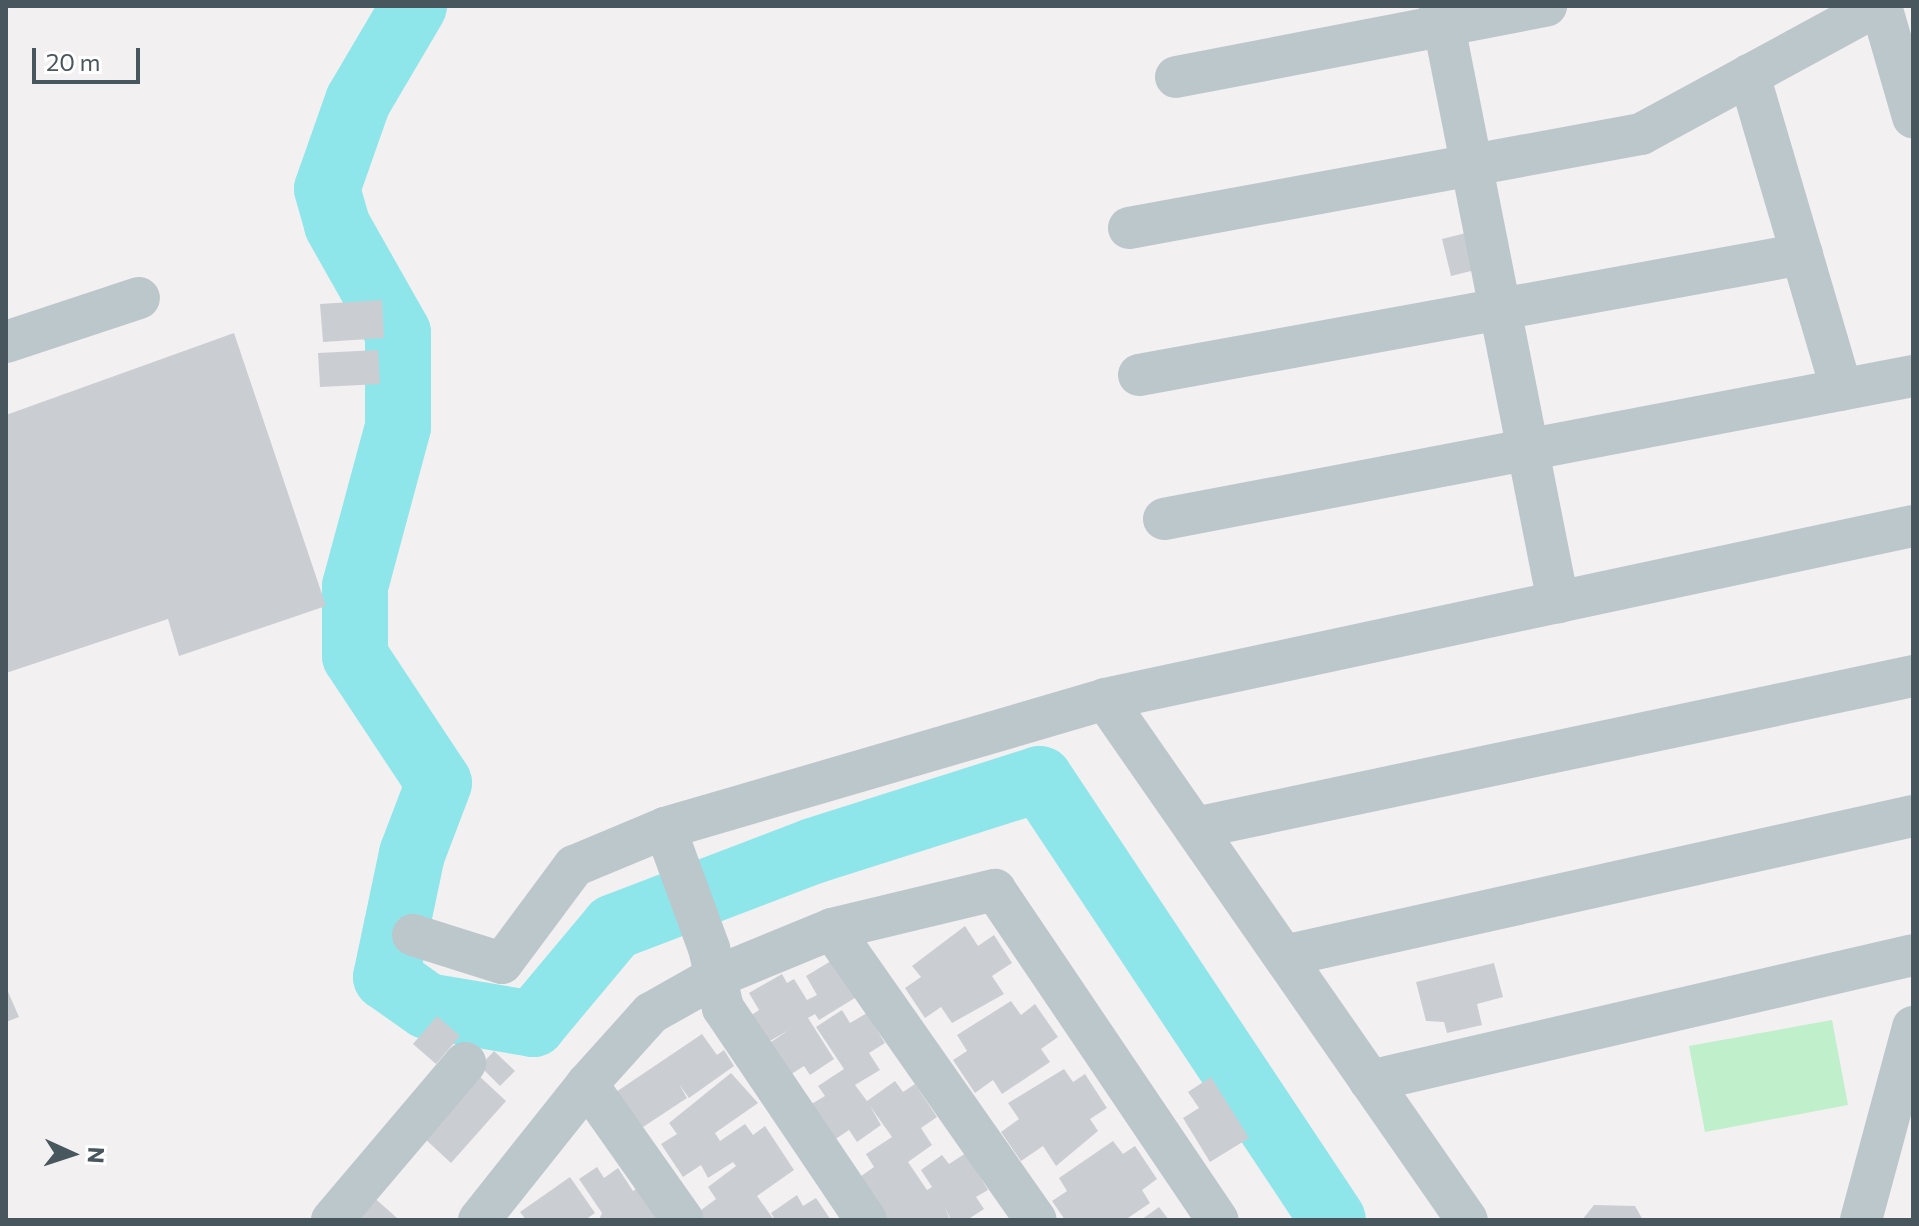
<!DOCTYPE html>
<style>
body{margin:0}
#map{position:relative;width:1919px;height:1226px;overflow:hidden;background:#f2f0f0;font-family:Commissioner,sans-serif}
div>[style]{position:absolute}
.green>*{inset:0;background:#c0efcb}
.river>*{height:66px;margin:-33px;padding:0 33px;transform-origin:33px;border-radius:33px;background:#8ee6ea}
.building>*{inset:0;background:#caced2}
.minor>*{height:42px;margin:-21px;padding:0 21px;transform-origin:21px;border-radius:21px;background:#bcc7cc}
span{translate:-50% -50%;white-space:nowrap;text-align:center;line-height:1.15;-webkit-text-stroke:6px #fff;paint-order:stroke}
.frame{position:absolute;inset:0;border:8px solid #48565d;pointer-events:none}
.north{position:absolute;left:32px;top:1114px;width:80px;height:80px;-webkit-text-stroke:6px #fff;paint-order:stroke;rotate:93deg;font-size:22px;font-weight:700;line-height:32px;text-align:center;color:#48565d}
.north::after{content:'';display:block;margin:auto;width:28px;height:36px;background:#48565d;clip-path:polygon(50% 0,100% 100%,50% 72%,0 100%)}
.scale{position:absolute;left:32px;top:48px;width:108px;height:36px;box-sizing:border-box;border:4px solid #48565d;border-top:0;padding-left:10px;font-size:24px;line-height:28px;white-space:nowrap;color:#48565d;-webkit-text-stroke:6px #fff;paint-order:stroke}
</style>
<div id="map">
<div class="green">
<div style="clip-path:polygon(1832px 1020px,1848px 1105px,1705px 1132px,1689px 1046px)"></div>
</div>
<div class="river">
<div style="left:414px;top:6px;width:110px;rotate:120.5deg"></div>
<div style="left:358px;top:101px;width:93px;rotate:109.4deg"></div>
<div style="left:327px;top:189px;width:37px;rotate:74deg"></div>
<div style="left:337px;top:225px;width:124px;rotate:60.5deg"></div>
<div style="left:398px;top:333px;width:94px;rotate:90deg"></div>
<div style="left:398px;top:427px;width:165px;rotate:105.1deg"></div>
<div style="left:355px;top:586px;width:70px;rotate:90deg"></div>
<div style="left:355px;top:656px;width:152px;rotate:56.5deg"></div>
<div style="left:439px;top:783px;width:76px;rotate:110.8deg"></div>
<div style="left:412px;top:854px;width:126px;rotate:101.9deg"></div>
<div style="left:386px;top:977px;width:50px;rotate:35.3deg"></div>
<div style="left:427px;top:1006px;width:108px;rotate:9.6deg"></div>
<div style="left:533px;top:1024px;width:126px;rotate:-50.1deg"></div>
<div style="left:614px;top:927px;width:213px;rotate:-20.9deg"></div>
<div style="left:813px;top:851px;width:238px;rotate:-17.6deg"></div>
<div style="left:1040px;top:779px;width:529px;rotate:56.4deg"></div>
</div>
<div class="building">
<div style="clip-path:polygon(1466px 233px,1475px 270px,1451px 276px,1442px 239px)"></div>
<div style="clip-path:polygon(382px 300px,384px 338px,323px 342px,320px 304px)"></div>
<div style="clip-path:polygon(234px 333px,326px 606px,179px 656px,168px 619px,6px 673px,6px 415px)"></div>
<div style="clip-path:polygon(378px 350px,380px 384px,320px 387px,318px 353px)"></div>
<div style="clip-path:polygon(965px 926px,978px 946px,994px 935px,1012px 963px,992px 976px,1004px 994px,952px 1023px,941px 1007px,925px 1018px,905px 988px,921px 977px,912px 966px)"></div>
<div style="clip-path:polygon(831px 961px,863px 993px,819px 1020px,815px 1014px,808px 1018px,834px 1059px,810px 1075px,804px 1066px,782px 1080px,762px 1048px,789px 1030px,763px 1045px,747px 1018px,759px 1010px,749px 993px,782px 974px,787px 983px,794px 979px,807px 1000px,817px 995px,806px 976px)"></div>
<div style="clip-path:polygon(1494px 963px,1503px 997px,1477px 1004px,1482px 1025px,1447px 1033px,1444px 1022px,1426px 1021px,1416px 982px)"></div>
<div style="clip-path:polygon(6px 987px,19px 1017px,6px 1022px)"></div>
<div style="clip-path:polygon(1011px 1001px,1021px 1015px,1035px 1004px,1058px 1037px,1041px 1049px,1050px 1062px,1002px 1094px,993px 1080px,975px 1093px,953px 1060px,967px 1051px,957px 1035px)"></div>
<div style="clip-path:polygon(842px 1010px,850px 1023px,867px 1013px,885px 1043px,869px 1053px,880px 1070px,855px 1085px,867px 1101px,895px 1081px,903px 1092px,915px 1084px,937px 1117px,921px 1128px,932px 1145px,908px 1162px,927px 1190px,932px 1187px,921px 1170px,942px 1155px,949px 1164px,966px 1153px,988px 1190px,976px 1197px,984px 1209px,967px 1220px,951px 1220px,945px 1208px,950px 1220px,877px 1220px,857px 1179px,874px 1167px,866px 1154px,892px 1137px,870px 1106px,881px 1125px,857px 1142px,849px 1130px,831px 1142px,808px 1106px,825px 1096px,818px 1086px,844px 1069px,816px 1027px)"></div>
<div style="clip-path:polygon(437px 1016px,460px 1036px,436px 1064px,413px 1044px)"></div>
<div style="clip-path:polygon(702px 1034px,717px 1055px,724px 1050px,734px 1066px,689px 1098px,679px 1084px,687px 1098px,640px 1129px,616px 1092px)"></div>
<div style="clip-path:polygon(494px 1051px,515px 1071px,500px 1086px,480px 1066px)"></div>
<div style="clip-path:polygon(1064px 1069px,1073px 1082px,1085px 1074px,1107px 1108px,1090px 1119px,1098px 1131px,1056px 1166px,1043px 1146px,1021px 1161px,1001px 1132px,1019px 1119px,1008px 1103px)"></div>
<div style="clip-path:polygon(731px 1073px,758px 1103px,715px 1133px,720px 1141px,745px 1124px,753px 1135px,765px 1126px,794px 1170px,757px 1196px,774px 1220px,702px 1220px,697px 1213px,716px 1199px,708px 1187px,736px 1166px,733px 1162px,708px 1178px,701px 1165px,683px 1177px,661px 1144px,677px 1134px,669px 1123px)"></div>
<div style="clip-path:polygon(478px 1075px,506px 1101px,451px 1163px,423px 1137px)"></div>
<div style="clip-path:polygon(1211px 1077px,1249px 1138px,1210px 1162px,1183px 1118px,1199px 1108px,1188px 1092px)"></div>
<div style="clip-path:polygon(1113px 1141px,1123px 1154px,1135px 1146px,1157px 1179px,1142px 1190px,1150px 1203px,1125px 1220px,1065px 1220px,1052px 1201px,1067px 1191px,1059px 1178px)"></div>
<div style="clip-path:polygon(597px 1167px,604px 1178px,618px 1168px,633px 1191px,645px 1183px,665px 1212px,653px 1220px,599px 1220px,602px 1213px,579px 1179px)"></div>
<div style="clip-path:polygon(570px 1177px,595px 1213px,585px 1220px,526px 1220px,520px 1212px)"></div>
<div style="clip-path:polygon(370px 1194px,397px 1218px,396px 1220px,358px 1220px)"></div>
<div style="clip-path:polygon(797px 1195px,803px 1206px,816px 1198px,831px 1220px,775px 1220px,771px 1213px)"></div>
<div style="clip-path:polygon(1594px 1205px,1635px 1206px,1643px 1220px,1582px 1220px)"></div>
<div style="clip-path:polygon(1159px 1207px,1169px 1220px,1141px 1220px)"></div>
</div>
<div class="minor">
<div style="left:1440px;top:6px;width:608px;rotate:78.8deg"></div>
<div style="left:1881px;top:6px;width:116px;rotate:73.9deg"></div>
<div style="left:1749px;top:75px;width:328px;rotate:73.6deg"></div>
<div style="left:1176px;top:77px;width:377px;rotate:-10.9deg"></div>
<div style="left:1129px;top:228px;width:521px;rotate:-10.4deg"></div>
<div style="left:1641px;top:134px;width:268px;rotate:-28.5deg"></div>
<div style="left:6px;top:342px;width:140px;rotate:-18.3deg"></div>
<div style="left:1139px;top:375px;width:674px;rotate:-10.34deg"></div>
<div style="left:1164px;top:519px;width:763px;rotate:-10.81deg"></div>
<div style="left:1105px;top:699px;width:634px;rotate:55.21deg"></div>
<div style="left:665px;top:828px;width:128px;rotate:69.9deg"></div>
<div style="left:709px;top:948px;width:62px;rotate:76.9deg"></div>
<div style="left:723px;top:1008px;width:256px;rotate:56deg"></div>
<div style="left:1195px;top:828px;width:734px;rotate:-11.95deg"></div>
<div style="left:832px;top:929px;width:355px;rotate:55deg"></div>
<div style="left:413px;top:935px;width:93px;rotate:17.5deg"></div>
<div style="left:502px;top:963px;width:121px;rotate:-53.4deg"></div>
<div style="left:574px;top:866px;width:99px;rotate:-22.7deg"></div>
<div style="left:665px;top:828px;width:459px;rotate:-16.3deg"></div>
<div style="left:1105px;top:699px;width:826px;rotate:-12.09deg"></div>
<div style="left:1284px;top:956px;width:644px;rotate:-12.55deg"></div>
<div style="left:1370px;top:1081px;width:557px;rotate:-13.06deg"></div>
<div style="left:587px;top:1084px;width:166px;rotate:54.8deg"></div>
<div style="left:332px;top:1220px;width:206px;rotate:-49.7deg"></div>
<div style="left:479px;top:1220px;width:174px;rotate:-51.5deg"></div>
<div style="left:587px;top:1084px;width:96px;rotate:-48deg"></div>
<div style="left:651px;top:1013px;width:71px;rotate:-29.4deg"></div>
<div style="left:713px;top:978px;width:129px;rotate:-22.4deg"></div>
<div style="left:832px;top:929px;width:168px;rotate:-13.5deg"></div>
<div style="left:995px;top:890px;width:398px;rotate:56deg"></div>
<div style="left:1861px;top:1220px;width:200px;rotate:-74.9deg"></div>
</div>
<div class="frame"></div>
<div class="north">N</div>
<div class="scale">20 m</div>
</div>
